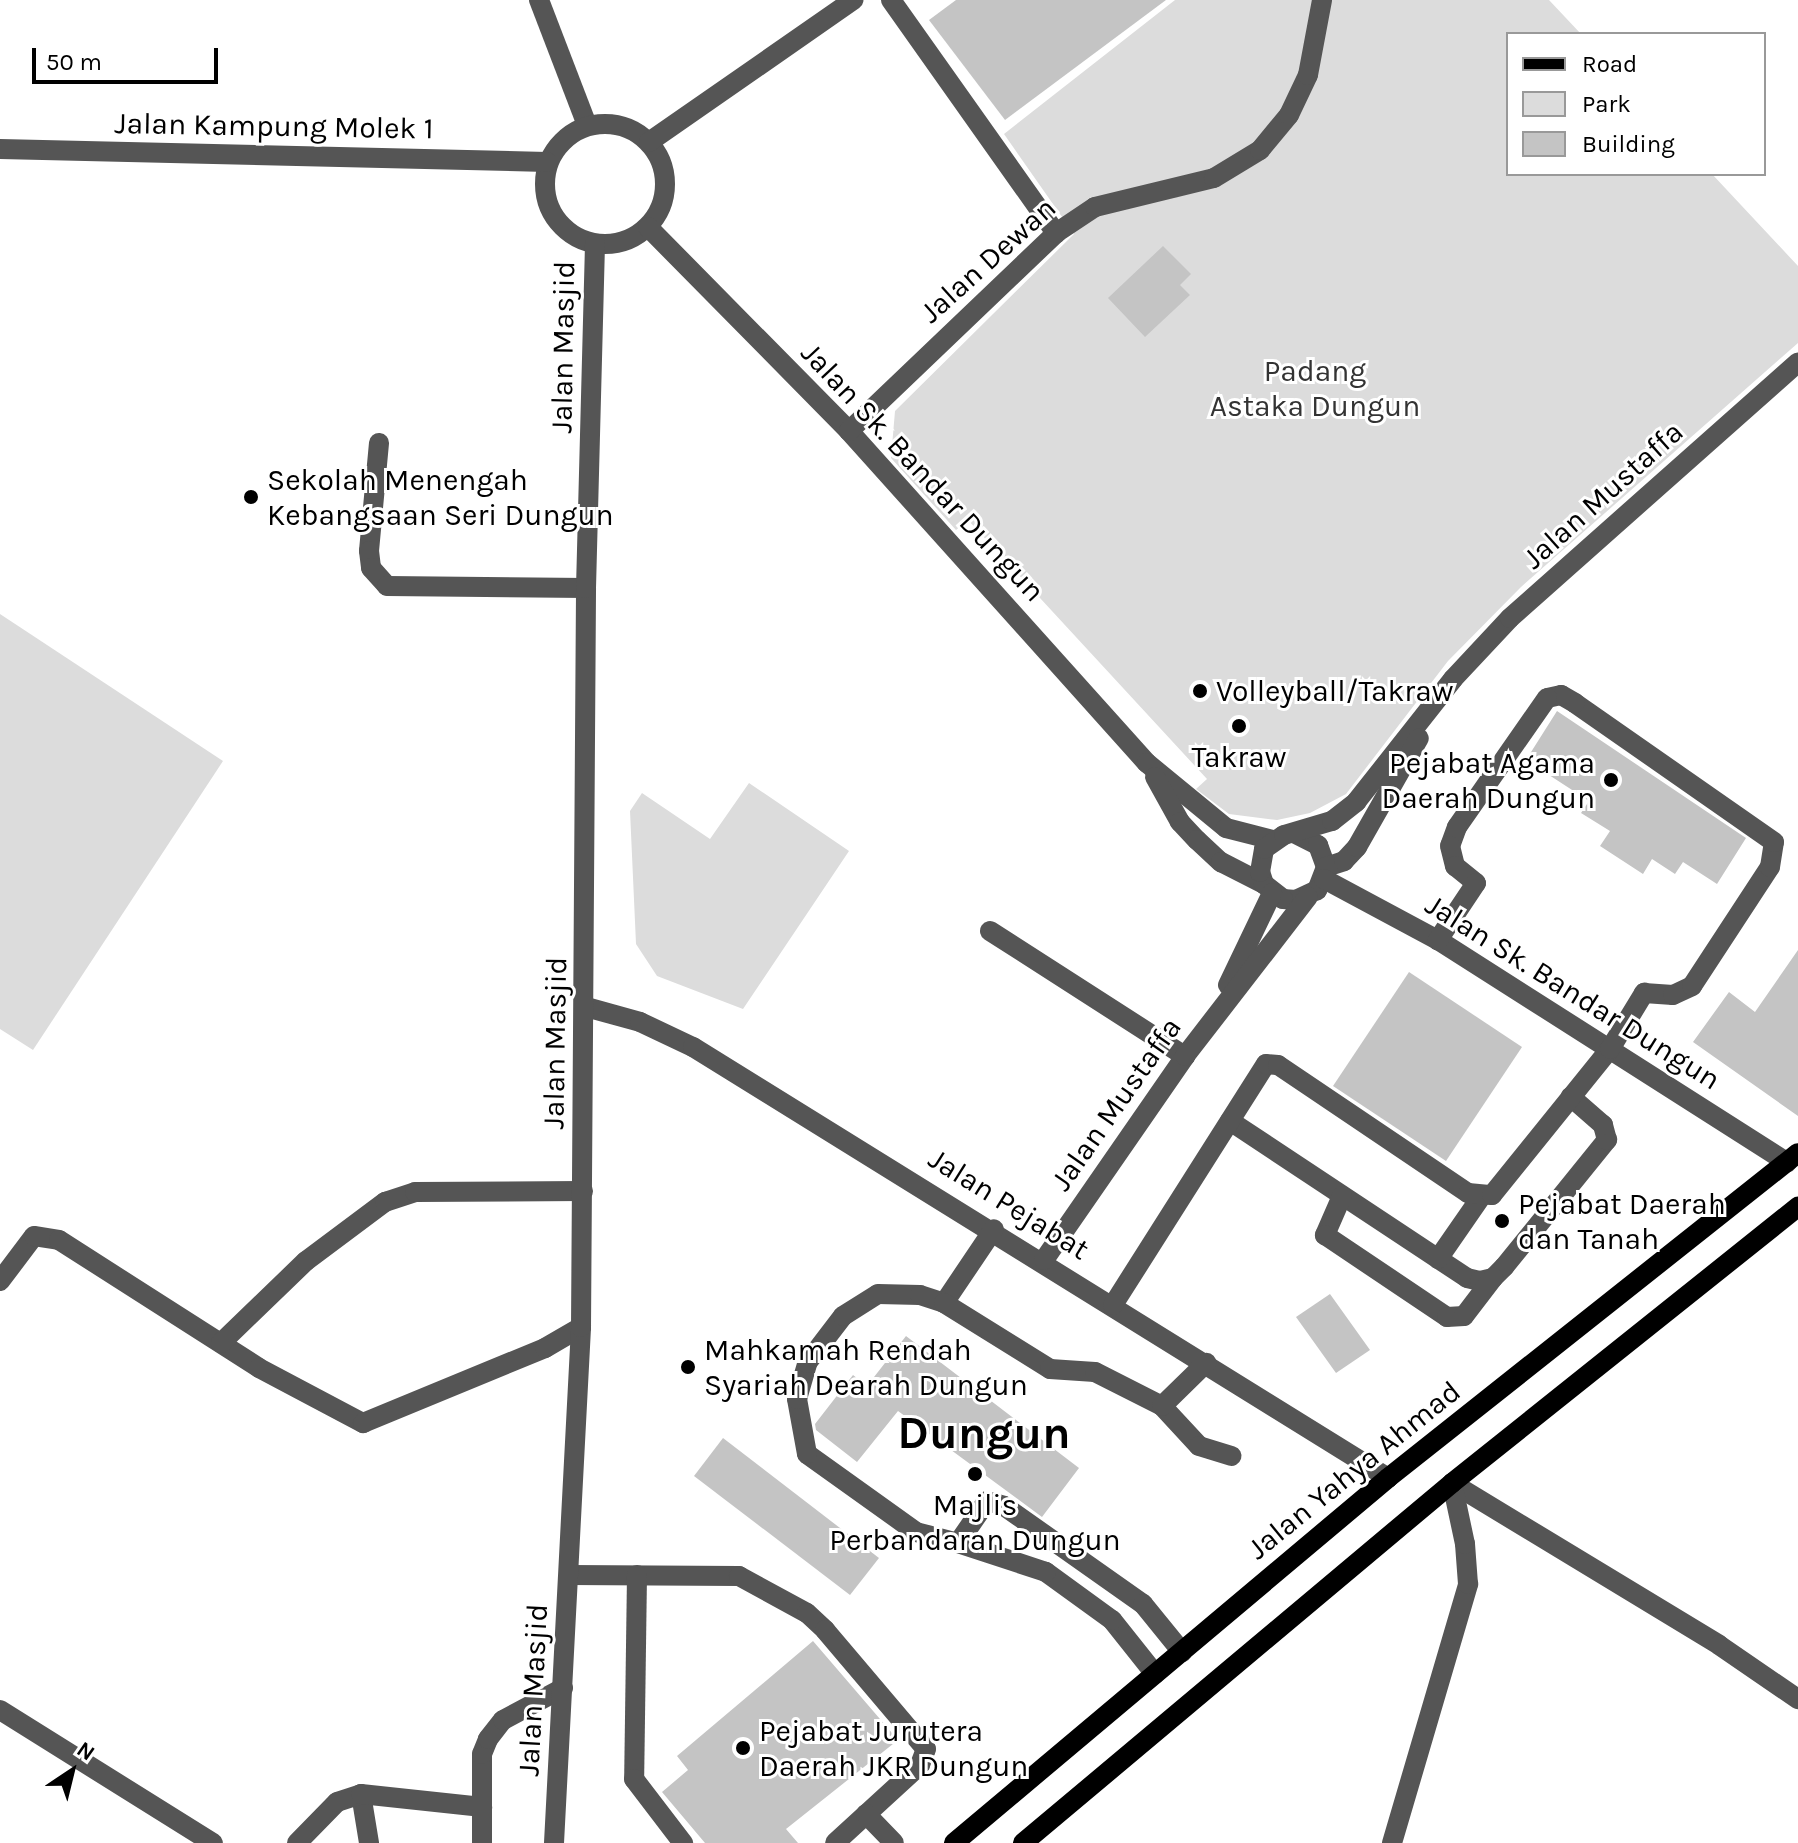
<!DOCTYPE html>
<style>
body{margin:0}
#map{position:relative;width:1798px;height:1843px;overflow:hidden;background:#fff;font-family:Karla,sans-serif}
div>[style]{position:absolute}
.green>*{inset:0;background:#dcdcdc}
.building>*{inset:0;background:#c4c4c4}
.minor>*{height:20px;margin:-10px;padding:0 10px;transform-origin:10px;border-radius:10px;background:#555}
.minor>.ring{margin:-10px;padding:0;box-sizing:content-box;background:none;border:20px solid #555;border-radius:50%}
.major>*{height:20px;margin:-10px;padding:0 10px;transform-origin:10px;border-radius:10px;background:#000}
.dots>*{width:22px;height:22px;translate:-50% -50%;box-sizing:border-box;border:4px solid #fff;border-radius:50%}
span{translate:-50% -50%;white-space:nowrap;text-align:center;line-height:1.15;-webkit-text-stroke:6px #fff;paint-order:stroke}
.street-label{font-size:30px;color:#000}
.park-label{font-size:30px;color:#333}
.poi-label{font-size:30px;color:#000}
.left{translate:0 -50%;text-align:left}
.right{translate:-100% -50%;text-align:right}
.town-label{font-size:46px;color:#000;font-weight:700}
.legend{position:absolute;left:1506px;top:32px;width:260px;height:144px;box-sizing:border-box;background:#fff;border:2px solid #999;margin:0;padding:10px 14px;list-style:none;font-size:24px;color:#000}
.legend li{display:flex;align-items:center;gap:16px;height:40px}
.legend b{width:40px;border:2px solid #999}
.north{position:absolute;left:32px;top:1731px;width:80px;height:80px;-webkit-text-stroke:6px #fff;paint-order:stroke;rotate:35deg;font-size:22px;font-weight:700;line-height:32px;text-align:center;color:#000}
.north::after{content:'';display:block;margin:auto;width:28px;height:36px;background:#000;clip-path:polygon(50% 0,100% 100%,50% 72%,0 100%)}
.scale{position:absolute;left:32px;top:48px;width:186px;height:36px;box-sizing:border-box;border:4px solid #000;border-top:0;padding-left:10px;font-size:24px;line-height:28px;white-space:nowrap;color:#000;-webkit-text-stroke:6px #fff;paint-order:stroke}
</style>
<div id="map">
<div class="green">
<div style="clip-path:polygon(1175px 0,1549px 0,1581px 34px,1508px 34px,1508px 174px,1712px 174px,1798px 266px,1798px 343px,1521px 587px,1448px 661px,1346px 794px,1310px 813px,1277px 820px,1229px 814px,1196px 789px,1207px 779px,968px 520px,956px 530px,891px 458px,895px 411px,1074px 234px,1004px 134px)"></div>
<div style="clip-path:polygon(0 614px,223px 761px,33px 1050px,0 1029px)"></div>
<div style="clip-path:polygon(749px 783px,849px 851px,743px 1009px,657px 976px,636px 944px,630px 811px,642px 793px,710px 839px)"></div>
</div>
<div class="building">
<div style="clip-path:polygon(956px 0,1166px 0,1005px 120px,929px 20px)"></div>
<div style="clip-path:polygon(1163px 246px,1191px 274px,1180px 285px,1190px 295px,1145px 337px,1108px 298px)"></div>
<div style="clip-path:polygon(1557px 711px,1746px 838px,1717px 884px,1683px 862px,1675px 874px,1652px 859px,1643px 874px,1600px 846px,1610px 831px,1581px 813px,1589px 801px,1526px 760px)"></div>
<div style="clip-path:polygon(1798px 950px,1798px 1116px,1693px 1042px,1729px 992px,1755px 1012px)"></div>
<div style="clip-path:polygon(1409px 972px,1522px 1047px,1446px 1161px,1333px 1086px)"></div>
<div style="clip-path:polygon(1330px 1294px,1370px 1350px,1336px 1373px,1296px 1317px)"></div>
<div style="clip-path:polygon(906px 1336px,1079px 1468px,1042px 1517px,898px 1411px,857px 1462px,816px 1430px,815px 1424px,853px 1375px,867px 1386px)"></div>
<div style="clip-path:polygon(723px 1438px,879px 1558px,850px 1595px,694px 1476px)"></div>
<div style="clip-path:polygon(813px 1641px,898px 1740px,786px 1829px,798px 1843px,705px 1843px,662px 1792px,688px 1770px,677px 1756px)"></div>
</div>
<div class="minor">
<div style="left:539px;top:0;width:134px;rotate:69deg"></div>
<div style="left:891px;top:0;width:286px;rotate:54.7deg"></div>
<div class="ring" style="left:545px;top:124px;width:100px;height:100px"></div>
<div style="left:649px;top:142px;width:249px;rotate:-34.8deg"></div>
<div style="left:0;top:149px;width:547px;rotate:1.36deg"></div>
<div style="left:648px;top:227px;width:286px;rotate:45.4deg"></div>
<div style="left:849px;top:431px;width:446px;rotate:48.1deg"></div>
<div style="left:1147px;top:763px;width:102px;rotate:39.4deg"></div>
<div style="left:1226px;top:828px;width:49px;rotate:14.3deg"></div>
<div style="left:849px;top:431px;width:286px;rotate:-43.7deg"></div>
<div style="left:1056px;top:233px;width:47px;rotate:-33.7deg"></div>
<div style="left:1095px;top:207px;width:122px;rotate:-13.7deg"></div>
<div style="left:1214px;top:178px;width:54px;rotate:-31.3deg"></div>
<div style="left:1260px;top:150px;width:45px;rotate:-50.4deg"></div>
<div style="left:1289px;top:115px;width:44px;rotate:-64.6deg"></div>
<div style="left:1308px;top:75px;width:76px;rotate:-79.4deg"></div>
<div style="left:379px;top:443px;width:108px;rotate:95.3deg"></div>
<div style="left:369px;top:551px;width:17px;rotate:83deg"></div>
<div style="left:371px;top:568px;width:24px;rotate:48deg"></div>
<div style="left:387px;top:586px;width:199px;rotate:0.6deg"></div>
<div style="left:1155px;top:777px;width:51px;rotate:60.9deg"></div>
<div style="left:1180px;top:822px;width:25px;rotate:47deg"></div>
<div style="left:1197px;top:840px;width:33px;rotate:43deg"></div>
<div style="left:1221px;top:862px;width:48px;rotate:27.1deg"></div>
<div style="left:1296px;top:834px;width:25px;rotate:27deg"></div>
<div style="left:1318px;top:845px;width:23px;rotate:70deg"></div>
<div style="left:1326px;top:867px;width:25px;rotate:111deg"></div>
<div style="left:1317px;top:890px;width:23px;rotate:155deg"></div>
<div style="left:1296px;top:900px;width:13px;rotate:-176deg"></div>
<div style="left:1283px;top:899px;width:24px;rotate:-142deg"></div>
<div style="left:1264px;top:884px;width:13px;rotate:-108deg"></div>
<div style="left:1260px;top:872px;width:23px;rotate:-80deg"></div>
<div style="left:1264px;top:849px;width:24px;rotate:-35deg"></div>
<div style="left:1284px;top:835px;width:50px;rotate:-16.3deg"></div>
<div style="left:1332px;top:821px;width:31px;rotate:-38deg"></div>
<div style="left:1356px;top:802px;width:157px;rotate:-51.7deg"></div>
<div style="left:1453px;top:679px;width:83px;rotate:-46.9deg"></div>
<div style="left:1510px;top:618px;width:385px;rotate:-41.6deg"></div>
<div style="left:1326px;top:867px;width:19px;rotate:-18deg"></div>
<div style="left:1344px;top:861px;width:19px;rotate:-47deg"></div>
<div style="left:1357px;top:847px;width:125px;rotate:-60.4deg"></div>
<div style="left:1324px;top:879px;width:129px;rotate:28.2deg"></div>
<div style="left:1438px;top:940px;width:414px;rotate:32.5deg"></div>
<div style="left:990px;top:931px;width:232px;rotate:32.7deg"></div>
<div style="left:1228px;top:985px;width:102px;rotate:-64.4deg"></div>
<div style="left:586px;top:1007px;width:56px;rotate:15.5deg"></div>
<div style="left:640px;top:1022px;width:59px;rotate:25.3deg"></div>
<div style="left:693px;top:1047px;width:818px;rotate:31.8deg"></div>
<div style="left:1230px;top:1121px;width:284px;rotate:33.5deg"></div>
<div style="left:1467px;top:1278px;width:13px;rotate:13deg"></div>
<div style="left:1480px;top:1281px;width:13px;rotate:-13deg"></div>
<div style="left:1493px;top:1278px;width:16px;rotate:-45deg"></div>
<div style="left:1504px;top:1267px;width:164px;rotate:-51deg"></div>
<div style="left:1607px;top:1140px;width:16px;rotate:-105deg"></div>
<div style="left:1603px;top:1125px;width:43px;rotate:-138.8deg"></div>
<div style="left:1342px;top:1196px;width:43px;rotate:113.6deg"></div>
<div style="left:1325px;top:1235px;width:147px;rotate:33.9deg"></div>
<div style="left:1447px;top:1317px;width:17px;rotate:-3deg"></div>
<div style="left:1464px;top:1316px;width:48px;rotate:-52.7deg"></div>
<div style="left:1438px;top:1259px;width:75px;rotate:-55.3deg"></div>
<div style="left:1044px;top:1260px;width:248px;rotate:-55.3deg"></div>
<div style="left:1185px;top:1056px;width:201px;rotate:-52.3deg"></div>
<div style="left:0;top:1281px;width:56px;rotate:-52.9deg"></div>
<div style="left:34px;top:1236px;width:25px;rotate:9deg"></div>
<div style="left:59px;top:1240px;width:237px;rotate:32.6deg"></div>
<div style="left:259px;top:1368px;width:118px;rotate:27.9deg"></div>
<div style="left:363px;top:1423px;width:197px;rotate:-22.4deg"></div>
<div style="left:545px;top:1348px;width:42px;rotate:-30.3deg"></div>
<div style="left:944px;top:1303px;width:89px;rotate:-56deg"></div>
<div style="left:1113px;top:1305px;width:285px;rotate:-57.6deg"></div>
<div style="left:1266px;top:1064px;width:12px;rotate:5deg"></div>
<div style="left:1278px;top:1065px;width:229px;rotate:34deg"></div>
<div style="left:1468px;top:1193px;width:24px;rotate:5deg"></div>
<div style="left:1492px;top:1195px;width:188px;rotate:-51.1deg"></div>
<div style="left:1610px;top:1049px;width:66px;rotate:-58.7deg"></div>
<div style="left:1644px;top:993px;width:29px;rotate:4deg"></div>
<div style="left:1673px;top:995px;width:21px;rotate:-25deg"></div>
<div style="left:1692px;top:986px;width:142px;rotate:-56.8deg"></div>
<div style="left:1770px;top:867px;width:25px;rotate:-81deg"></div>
<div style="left:1774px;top:842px;width:243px;rotate:-145.1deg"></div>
<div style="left:1575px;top:703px;width:16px;rotate:-150deg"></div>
<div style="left:1561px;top:695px;width:14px;rotate:168deg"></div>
<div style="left:1547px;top:698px;width:157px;rotate:124.9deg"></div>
<div style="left:1457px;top:827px;width:20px;rotate:110deg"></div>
<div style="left:1450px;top:846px;width:21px;rotate:76deg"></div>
<div style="left:1455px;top:866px;width:27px;rotate:39deg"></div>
<div style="left:1476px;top:883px;width:69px;rotate:123.7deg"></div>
<div style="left:221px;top:1343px;width:118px;rotate:-44deg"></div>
<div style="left:306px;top:1261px;width:99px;rotate:-36.8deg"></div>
<div style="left:385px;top:1202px;width:32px;rotate:-18deg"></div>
<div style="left:415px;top:1192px;width:168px;rotate:-0.3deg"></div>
<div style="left:1162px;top:1406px;width:54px;rotate:47.2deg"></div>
<div style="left:1199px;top:1446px;width:34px;rotate:17deg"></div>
<div style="left:1452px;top:1483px;width:312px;rotate:31.2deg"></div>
<div style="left:1719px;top:1645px;width:96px;rotate:34.4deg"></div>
<div style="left:958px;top:1543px;width:43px;rotate:-165.3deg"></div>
<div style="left:916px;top:1532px;width:134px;rotate:-144.4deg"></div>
<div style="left:807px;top:1454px;width:56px;rotate:-100.3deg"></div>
<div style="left:797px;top:1399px;width:37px;rotate:-74deg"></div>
<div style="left:807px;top:1363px;width:59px;rotate:-52.5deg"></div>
<div style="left:843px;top:1316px;width:41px;rotate:-32.2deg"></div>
<div style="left:878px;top:1294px;width:42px;rotate:1.4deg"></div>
<div style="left:920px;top:1295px;width:25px;rotate:18deg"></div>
<div style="left:944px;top:1303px;width:125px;rotate:31.9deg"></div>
<div style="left:1050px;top:1369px;width:45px;rotate:3.8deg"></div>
<div style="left:1095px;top:1372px;width:75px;rotate:26.9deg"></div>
<div style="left:1162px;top:1406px;width:62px;rotate:-44.3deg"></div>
<div style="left:569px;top:1575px;width:170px;rotate:0.3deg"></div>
<div style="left:739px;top:1576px;width:77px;rotate:28.6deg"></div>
<div style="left:807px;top:1613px;width:25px;rotate:43deg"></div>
<div style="left:825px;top:1630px;width:156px;rotate:49.7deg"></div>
<div style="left:926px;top:1749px;width:17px;rotate:111deg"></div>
<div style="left:920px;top:1765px;width:115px;rotate:137.5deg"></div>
<div style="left:637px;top:1575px;width:204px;rotate:90.8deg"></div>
<div style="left:634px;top:1779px;width:81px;rotate:52.6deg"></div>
<div style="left:1155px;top:1674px;width:69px;rotate:-128.5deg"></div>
<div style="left:1112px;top:1620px;width:82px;rotate:-144deg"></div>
<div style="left:1046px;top:1572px;width:93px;rotate:-161.8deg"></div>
<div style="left:958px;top:1543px;width:51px;rotate:-55.4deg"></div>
<div style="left:987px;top:1501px;width:18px;rotate:16deg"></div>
<div style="left:1004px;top:1506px;width:170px;rotate:35.2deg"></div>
<div style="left:1143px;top:1604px;width:62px;rotate:50.9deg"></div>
<div style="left:0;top:1710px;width:251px;rotate:32deg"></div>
<div style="left:361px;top:1794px;width:50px;rotate:80.7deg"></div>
<div style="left:866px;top:1814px;width:40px;rotate:46deg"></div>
<div style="left:297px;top:1843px;width:57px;rotate:-45.7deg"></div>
<div style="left:337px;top:1802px;width:25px;rotate:-18deg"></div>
<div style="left:361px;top:1794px;width:122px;rotate:6.1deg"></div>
<div style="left:482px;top:1843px;width:89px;rotate:-90deg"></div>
<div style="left:482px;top:1754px;width:16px;rotate:-68deg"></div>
<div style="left:488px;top:1739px;width:24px;rotate:-52deg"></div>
<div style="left:503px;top:1720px;width:68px;rotate:-28.1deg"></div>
<div style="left:554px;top:1843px;width:517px;rotate:-87deg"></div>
<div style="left:581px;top:1327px;width:739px;rotate:-89.61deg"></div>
<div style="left:586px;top:588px;width:344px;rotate:-88.5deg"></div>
<div style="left:1392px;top:1843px;width:270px;rotate:-73.6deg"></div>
<div style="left:1468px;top:1584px;width:40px;rotate:-94.3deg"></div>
<div style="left:1465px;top:1544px;width:62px;rotate:-102deg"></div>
</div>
<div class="major">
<div style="left:954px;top:1843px;width:567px;rotate:-40.06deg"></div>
<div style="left:1388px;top:1478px;width:523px;rotate:-38.4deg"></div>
<div style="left:1023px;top:1843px;width:560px;rotate:-40deg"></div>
<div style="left:1452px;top:1483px;width:443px;rotate:-38.6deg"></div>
</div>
<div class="dots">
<div style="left:251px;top:497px;background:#000"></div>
<div style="left:1200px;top:691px;background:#000"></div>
<div style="left:1239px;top:726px;background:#000"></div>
<div style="left:1611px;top:780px;background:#000"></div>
<div style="left:1502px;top:1221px;background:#000"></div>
<div style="left:688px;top:1367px;background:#000"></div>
<div style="left:975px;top:1474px;background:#000"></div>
<div style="left:743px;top:1748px;background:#000"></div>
</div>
<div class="street-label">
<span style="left:274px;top:126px;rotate:1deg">Jalan Kampung Molek 1</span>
<span style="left:988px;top:260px;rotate:-42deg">Jalan Dewan</span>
<span style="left:563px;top:347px;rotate:-89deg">Jalan Masjid</span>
<span style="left:923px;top:472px;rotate:47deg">Jalan Sk. Bandar Dungun</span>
<span style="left:1603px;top:495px;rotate:-42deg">Jalan Mustaffa</span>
<span style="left:1573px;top:992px;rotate:32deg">Jalan Sk. Bandar Dungun</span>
<span style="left:555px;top:1043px;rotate:-89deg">Jalan Masjid</span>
<span style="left:1116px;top:1104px;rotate:-55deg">Jalan Mustaffa</span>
<span style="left:1009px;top:1204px;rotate:32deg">Jalan Pejabat</span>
<span style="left:1354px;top:1470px;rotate:-39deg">Jalan Yahya Ahmad</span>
<span style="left:533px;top:1690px;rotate:-87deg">Jalan Masjid</span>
</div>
<div class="park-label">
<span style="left:1315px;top:388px">Padang<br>Astaka Dungun</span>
</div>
<div class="poi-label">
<span class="left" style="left:267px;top:497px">Sekolah Menengah<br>Kebangsaan Seri Dungun</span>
<span class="left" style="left:1216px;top:691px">Volleyball/Takraw</span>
<span style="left:1239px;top:757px">Takraw</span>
<span class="right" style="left:1595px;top:780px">Pejabat Agama<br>Daerah Dungun</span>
<span class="left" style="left:1518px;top:1221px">Pejabat Daerah<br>dan Tanah</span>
<span class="left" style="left:704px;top:1367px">Mahkamah Rendah<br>Syariah Dearah Dungun</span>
<span style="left:975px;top:1522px">Majlis<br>Perbandaran Dungun</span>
<span class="left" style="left:759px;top:1748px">Pejabat Jurutera<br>Daerah JKR Dungun</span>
</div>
<div class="town-label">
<span style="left:984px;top:1433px">Dungun</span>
</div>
<ul class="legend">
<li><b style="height:10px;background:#000"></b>Road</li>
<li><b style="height:22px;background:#dcdcdc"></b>Park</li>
<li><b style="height:22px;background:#c4c4c4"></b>Building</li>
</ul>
<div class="north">N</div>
<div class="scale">50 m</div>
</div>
